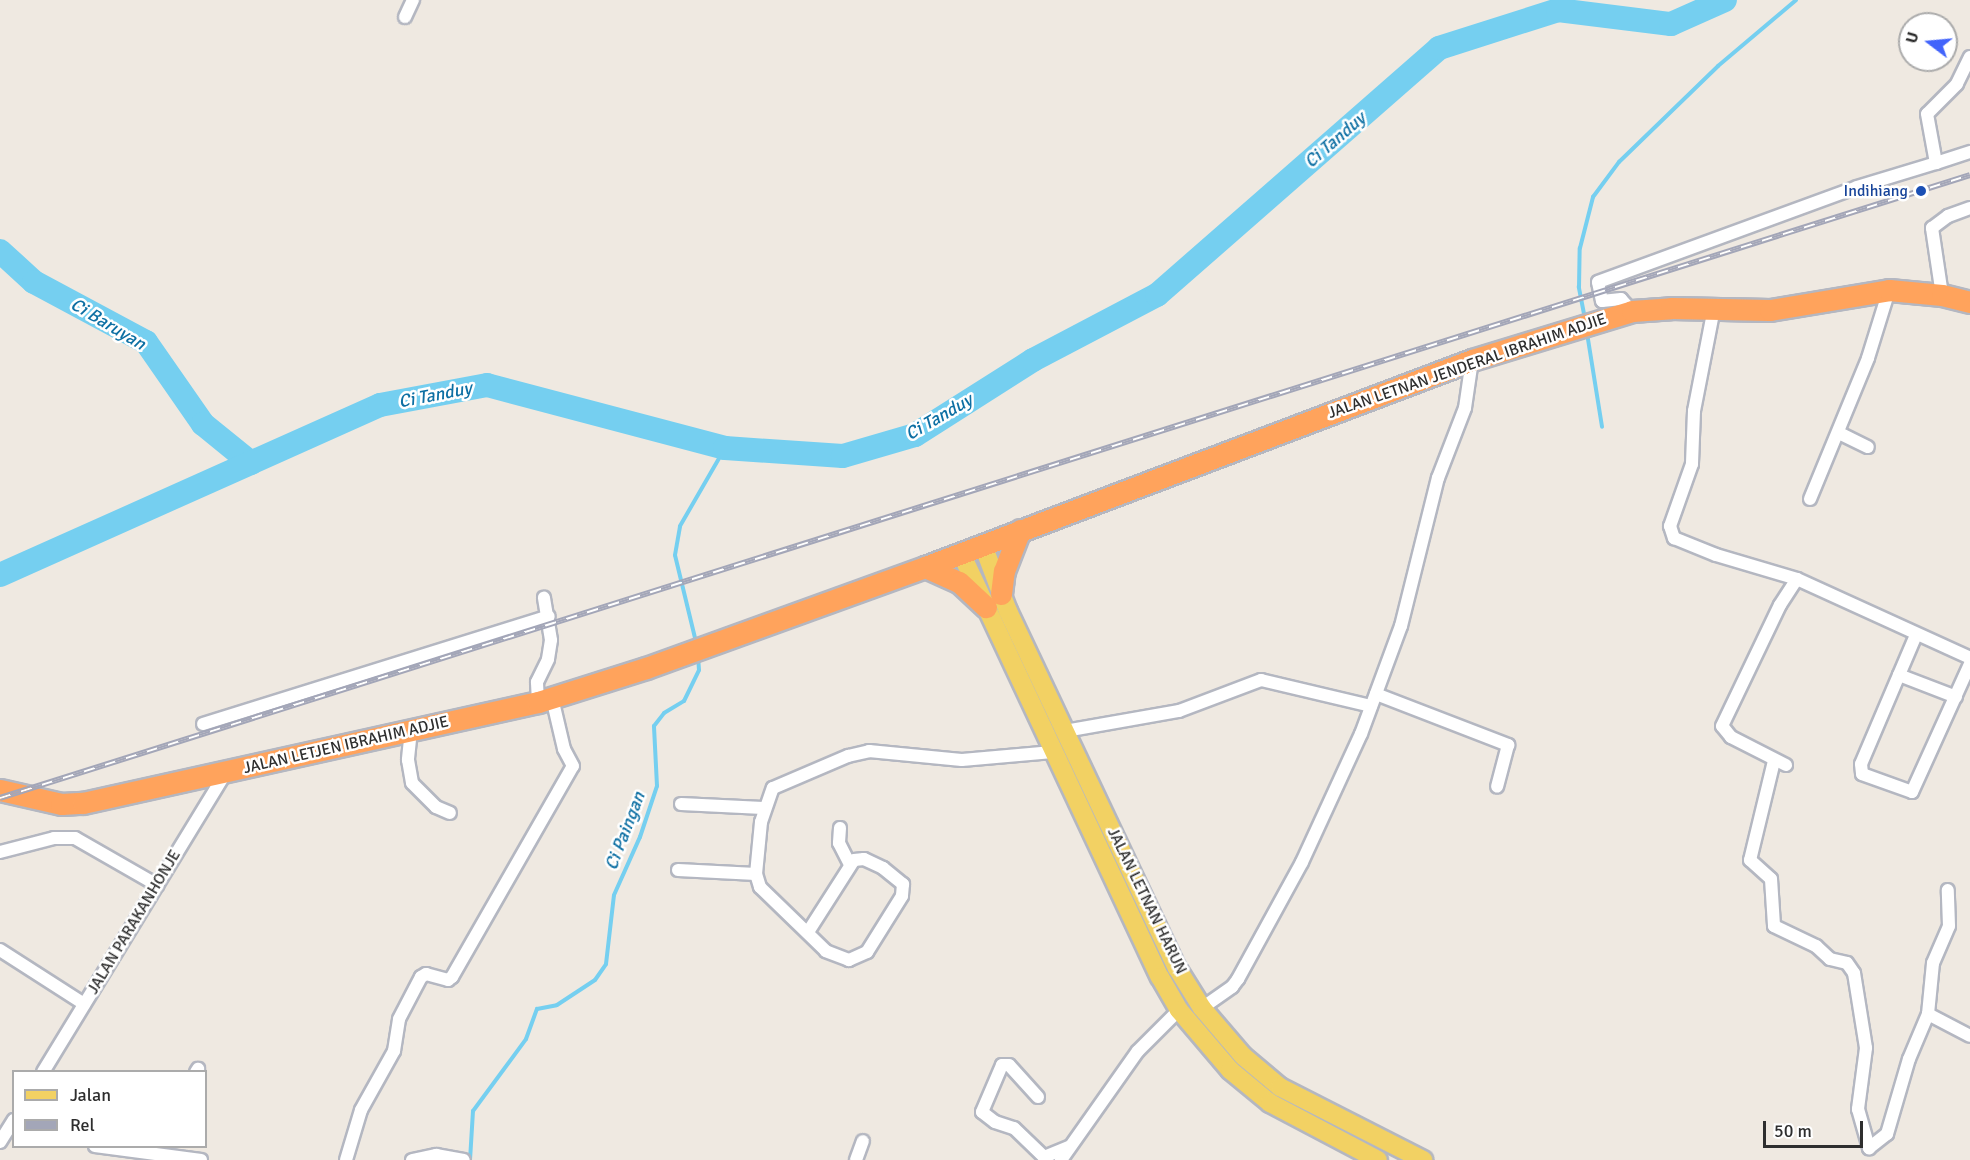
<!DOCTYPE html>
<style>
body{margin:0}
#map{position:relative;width:1970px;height:1160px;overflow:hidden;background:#efe9e1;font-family:Signika,sans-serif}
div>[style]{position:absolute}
.stream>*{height:4px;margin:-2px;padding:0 2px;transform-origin:2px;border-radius:2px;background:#75cff0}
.river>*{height:24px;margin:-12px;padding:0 12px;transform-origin:12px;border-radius:12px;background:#75cff0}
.roads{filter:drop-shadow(2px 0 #b4b7c1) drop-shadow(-2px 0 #b4b7c1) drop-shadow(0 2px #b4b7c1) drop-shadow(0 -2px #b4b7c1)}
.street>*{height:12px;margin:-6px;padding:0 6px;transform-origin:6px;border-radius:6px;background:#fff}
.primary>*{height:18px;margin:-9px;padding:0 9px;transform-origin:9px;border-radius:9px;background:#f2d163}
.highway>*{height:21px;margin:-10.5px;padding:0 10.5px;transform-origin:10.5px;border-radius:10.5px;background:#ffa35c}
.rail>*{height:6px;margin-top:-3px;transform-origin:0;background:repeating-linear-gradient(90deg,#fff 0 11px,#a3a6b8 0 22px);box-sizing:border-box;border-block:2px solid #a3a6b8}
.dots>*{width:16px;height:16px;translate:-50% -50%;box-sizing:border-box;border:3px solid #fff;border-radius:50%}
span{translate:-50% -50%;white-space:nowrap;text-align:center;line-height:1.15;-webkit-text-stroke:5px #fff;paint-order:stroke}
.transit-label{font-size:16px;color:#164399}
.right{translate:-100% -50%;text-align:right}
.street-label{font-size:16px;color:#2e2e2e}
.water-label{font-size:18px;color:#0d6fa3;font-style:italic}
.legend{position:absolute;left:12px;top:1070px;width:195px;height:78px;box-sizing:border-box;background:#fff;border:2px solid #ababab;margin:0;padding:8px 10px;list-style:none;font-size:18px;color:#2e2e2e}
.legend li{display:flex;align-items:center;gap:12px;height:30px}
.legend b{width:30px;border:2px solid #ababab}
.north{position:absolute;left:1898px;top:12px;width:60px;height:60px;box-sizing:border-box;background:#fff;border:2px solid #ababab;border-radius:50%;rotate:286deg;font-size:16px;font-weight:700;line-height:24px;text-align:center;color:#2e2e2e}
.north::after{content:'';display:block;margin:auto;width:21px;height:27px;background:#4264fb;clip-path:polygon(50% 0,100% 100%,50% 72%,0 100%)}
.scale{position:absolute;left:1763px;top:1121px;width:100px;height:27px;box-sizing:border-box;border:3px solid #2e2e2e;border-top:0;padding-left:8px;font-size:18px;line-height:21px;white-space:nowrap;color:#2e2e2e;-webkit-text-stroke:4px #fff;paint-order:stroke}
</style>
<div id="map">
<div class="stream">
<div style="left:1585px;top:319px;width:33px;rotate:-101deg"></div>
<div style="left:1579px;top:287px;width:39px;rotate:-89deg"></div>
<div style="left:1580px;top:248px;width:53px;rotate:-75.7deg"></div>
<div style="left:1593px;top:197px;width:44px;rotate:-53.4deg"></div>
<div style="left:1619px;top:162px;width:138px;rotate:-44.1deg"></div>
<div style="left:1718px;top:66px;width:102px;rotate:-40.2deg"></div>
<div style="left:1587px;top:333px;width:95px;rotate:80.9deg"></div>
<div style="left:696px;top:642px;width:89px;rotate:-103.6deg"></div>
<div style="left:675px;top:555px;width:29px;rotate:-80deg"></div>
<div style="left:680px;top:526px;width:90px;rotate:-60deg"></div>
<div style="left:470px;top:1160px;width:49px;rotate:-86.5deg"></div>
<div style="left:473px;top:1111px;width:89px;rotate:-53.6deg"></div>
<div style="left:526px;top:1039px;width:32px;rotate:-70deg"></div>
<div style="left:537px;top:1009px;width:20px;rotate:-11deg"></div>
<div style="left:557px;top:1005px;width:45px;rotate:-33.3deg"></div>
<div style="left:595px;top:980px;width:19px;rotate:-55deg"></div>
<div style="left:606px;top:964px;width:69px;rotate:-83.4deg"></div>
<div style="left:614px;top:895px;width:64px;rotate:-65.9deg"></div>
<div style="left:640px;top:837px;width:54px;rotate:-71.6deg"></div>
<div style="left:657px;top:786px;width:60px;rotate:-92.9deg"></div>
<div style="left:654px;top:726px;width:16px;rotate:-52deg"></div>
<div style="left:664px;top:713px;width:23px;rotate:-31deg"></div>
<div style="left:684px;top:701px;width:34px;rotate:-64deg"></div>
<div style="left:699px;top:670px;width:14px;rotate:-94deg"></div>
</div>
<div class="river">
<div style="left:0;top:251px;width:46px;rotate:42.4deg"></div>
<div style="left:34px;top:282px;width:127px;rotate:28.2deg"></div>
<div style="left:146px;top:342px;width:100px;rotate:55.2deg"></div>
<div style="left:203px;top:424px;width:62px;rotate:39.1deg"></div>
<div style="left:0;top:575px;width:416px;rotate:-24.1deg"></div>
<div style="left:380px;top:405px;width:109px;rotate:-10.6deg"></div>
<div style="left:487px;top:385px;width:246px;rotate:14.8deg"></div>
<div style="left:725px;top:448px;width:118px;rotate:3.9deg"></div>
<div style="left:843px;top:456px;width:75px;rotate:-16.3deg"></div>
<div style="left:915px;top:435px;width:140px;rotate:-32.4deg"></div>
<div style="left:1033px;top:360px;width:140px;rotate:-27.7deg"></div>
<div style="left:1157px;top:295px;width:375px;rotate:-41.2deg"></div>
<div style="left:1439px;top:48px;width:125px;rotate:-17.7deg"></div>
<div style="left:1558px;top:10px;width:114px;rotate:7.1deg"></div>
<div style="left:1671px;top:24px;width:59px;rotate:-24deg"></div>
</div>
<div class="roads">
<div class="street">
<div style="left:405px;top:17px;width:19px;rotate:-65deg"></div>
<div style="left:1970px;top:57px;width:30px;rotate:116deg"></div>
<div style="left:1957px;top:84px;width:42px;rotate:135deg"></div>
<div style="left:1927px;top:114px;width:50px;rotate:79.6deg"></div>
<div style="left:1936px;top:163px;width:36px;rotate:-18deg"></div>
<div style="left:1942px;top:295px;width:68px;rotate:-98.5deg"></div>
<div style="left:1932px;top:228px;width:20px;rotate:-37deg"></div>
<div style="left:1948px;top:216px;width:23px;rotate:-20deg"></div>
<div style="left:1714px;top:308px;width:105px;rotate:101deg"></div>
<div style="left:1694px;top:411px;width:53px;rotate:92.2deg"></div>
<div style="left:1692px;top:464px;width:66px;rotate:109.5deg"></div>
<div style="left:1670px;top:526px;width:13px;rotate:72deg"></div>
<div style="left:1674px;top:538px;width:45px;rotate:22deg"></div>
<div style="left:1716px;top:555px;width:84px;rotate:16.5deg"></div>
<div style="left:1797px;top:579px;width:190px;rotate:24.5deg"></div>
<div style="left:1632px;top:311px;width:16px;rotate:-133deg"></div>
<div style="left:1621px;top:299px;width:19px;rotate:174deg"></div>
<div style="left:1602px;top:301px;width:19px;rotate:-102deg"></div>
<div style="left:1598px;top:282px;width:276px;rotate:-20.1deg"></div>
<div style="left:1857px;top:187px;width:83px;rotate:-16.9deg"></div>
<div style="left:1839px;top:433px;width:32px;rotate:26deg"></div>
<div style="left:1810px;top:499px;width:152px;rotate:-67.6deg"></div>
<div style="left:1868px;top:358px;width:71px;rotate:-72.8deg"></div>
<div style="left:1916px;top:635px;width:140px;rotate:113.1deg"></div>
<div style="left:1861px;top:764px;width:10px;rotate:84deg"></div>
<div style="left:1862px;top:774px;width:53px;rotate:19.8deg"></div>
<div style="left:1912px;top:792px;width:141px;rotate:-65.6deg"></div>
<div style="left:1899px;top:675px;width:61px;rotate:21.1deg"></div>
<div style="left:1376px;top:694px;width:142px;rotate:21.1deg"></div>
<div style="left:1508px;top:745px;width:43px;rotate:104.7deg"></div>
<div style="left:538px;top:702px;width:20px;rotate:-93deg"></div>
<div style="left:537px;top:682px;width:25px;rotate:-64deg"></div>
<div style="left:548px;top:659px;width:19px;rotate:-81deg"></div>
<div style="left:551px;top:640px;width:43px;rotate:-99.5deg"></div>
<div style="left:203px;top:724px;width:362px;rotate:-17.3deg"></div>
<div style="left:411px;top:730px;width:30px;rotate:96deg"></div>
<div style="left:408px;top:760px;width:23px;rotate:80deg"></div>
<div style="left:412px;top:783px;width:34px;rotate:45deg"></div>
<div style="left:436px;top:807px;width:15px;rotate:23deg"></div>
<div style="left:1065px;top:731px;width:116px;rotate:-10deg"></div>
<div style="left:1179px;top:711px;width:88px;rotate:-20.7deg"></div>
<div style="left:1261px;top:680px;width:113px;rotate:13.3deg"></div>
<div style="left:1774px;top:761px;width:102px;rotate:103.6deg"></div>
<div style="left:1750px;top:860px;width:28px;rotate:42deg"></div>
<div style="left:1771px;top:879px;width:47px;rotate:86.3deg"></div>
<div style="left:1774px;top:926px;width:47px;rotate:25.5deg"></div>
<div style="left:1816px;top:946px;width:19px;rotate:43deg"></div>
<div style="left:1830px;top:959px;width:17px;rotate:13deg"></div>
<div style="left:1847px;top:963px;width:12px;rotate:55deg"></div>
<div style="left:1854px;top:973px;width:76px;rotate:80.9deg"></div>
<div style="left:1866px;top:1048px;width:62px;rotate:97.5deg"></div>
<div style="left:1858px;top:1109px;width:41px;rotate:74.2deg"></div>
<div style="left:1869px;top:1148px;width:23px;rotate:-38deg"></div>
<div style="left:1887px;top:1134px;width:78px;rotate:-73.7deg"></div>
<div style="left:1909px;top:1059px;width:49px;rotate:-67.1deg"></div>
<div style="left:1928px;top:1014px;width:51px;rotate:-84.4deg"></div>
<div style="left:1933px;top:963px;width:40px;rotate:-66.6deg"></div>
<div style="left:1949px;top:926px;width:36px;rotate:-92deg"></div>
<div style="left:1786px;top:765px;width:62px;rotate:-153deg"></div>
<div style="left:1731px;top:737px;width:14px;rotate:-129deg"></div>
<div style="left:1722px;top:726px;width:134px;rotate:-64.4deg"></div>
<div style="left:1780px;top:605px;width:31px;rotate:-57deg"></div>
<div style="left:681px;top:804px;width:82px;rotate:2.8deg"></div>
<div style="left:840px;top:828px;width:15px;rotate:94deg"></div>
<div style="left:839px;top:843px;width:22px;rotate:63deg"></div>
<div style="left:0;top:852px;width:56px;rotate:-14.5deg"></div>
<div style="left:54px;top:838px;width:21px"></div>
<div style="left:75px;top:838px;width:95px;rotate:29.8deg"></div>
<div style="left:678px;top:870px;width:78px;rotate:2.9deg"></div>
<div style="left:808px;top:932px;width:85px;rotate:-57.4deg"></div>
<div style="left:854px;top:860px;width:10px;rotate:-6deg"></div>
<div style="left:864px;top:859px;width:21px;rotate:25deg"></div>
<div style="left:883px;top:868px;width:26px;rotate:39deg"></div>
<div style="left:903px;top:884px;width:12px;rotate:95deg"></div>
<div style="left:902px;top:896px;width:66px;rotate:122deg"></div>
<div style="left:867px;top:952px;width:20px;rotate:156deg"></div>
<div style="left:849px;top:960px;width:25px;rotate:-159deg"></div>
<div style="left:826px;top:951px;width:92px;rotate:-135.9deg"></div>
<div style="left:760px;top:887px;width:14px;rotate:-107deg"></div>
<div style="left:756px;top:874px;width:52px;rotate:-84.5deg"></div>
<div style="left:761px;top:822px;width:36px;rotate:-71deg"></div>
<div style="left:773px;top:788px;width:82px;rotate:-23.1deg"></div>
<div style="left:848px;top:756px;width:22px;rotate:-13deg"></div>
<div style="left:869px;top:751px;width:93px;rotate:5.5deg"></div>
<div style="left:962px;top:760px;width:91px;rotate:-5deg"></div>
<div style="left:0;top:950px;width:100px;rotate:32.7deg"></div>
<div style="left:1202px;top:1008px;width:37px;rotate:-35deg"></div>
<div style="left:1232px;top:987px;width:10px;rotate:-53deg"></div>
<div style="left:1238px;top:979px;width:133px;rotate:-61.3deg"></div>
<div style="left:1302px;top:862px;width:141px;rotate:-65.3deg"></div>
<div style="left:1361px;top:734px;width:115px;rotate:-69.7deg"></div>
<div style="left:1401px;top:626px;width:153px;rotate:-76deg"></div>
<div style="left:1438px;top:478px;width:75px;rotate:-68.9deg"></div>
<div style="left:1465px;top:408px;width:49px;rotate:-81.7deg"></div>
<div style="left:1928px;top:1014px;width:47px;rotate:27.6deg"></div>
<div style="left:43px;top:1072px;width:351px;rotate:-58.6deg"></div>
<div style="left:196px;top:1072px;width:4px;rotate:-56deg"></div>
<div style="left:1038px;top:1097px;width:43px;rotate:-132.2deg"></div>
<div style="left:1009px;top:1065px;width:7px;rotate:180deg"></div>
<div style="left:1002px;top:1065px;width:51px;rotate:113.1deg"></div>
<div style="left:982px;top:1112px;width:16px;rotate:38deg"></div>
<div style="left:995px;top:1122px;width:20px;rotate:18deg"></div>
<div style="left:1014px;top:1128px;width:42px;rotate:44deg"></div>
<div style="left:1044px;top:1157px;width:27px;rotate:-22deg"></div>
<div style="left:0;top:1142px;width:26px;rotate:-58deg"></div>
<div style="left:95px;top:1146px;width:107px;rotate:7.5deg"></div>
<div style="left:346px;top:1160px;width:52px;rotate:-73.3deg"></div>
<div style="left:361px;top:1110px;width:68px;rotate:-60.8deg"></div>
<div style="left:394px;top:1051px;width:32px;rotate:-81deg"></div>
<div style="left:399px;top:1019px;width:47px;rotate:-62.4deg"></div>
<div style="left:421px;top:977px;width:6px;rotate:-31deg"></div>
<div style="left:426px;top:974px;width:23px;rotate:15deg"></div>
<div style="left:448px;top:980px;width:5px;rotate:-37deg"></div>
<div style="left:452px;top:977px;width:243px;rotate:-60.2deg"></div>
<div style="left:573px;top:766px;width:19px;rotate:-118deg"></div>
<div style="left:564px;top:749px;width:52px;rotate:-103.2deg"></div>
<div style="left:412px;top:1160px;width:25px;rotate:-12deg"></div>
<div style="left:436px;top:1155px;width:28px;rotate:10deg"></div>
<div style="left:856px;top:1160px;width:20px;rotate:-70deg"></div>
<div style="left:1061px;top:1160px;width:133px;rotate:-54.8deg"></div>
<div style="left:1138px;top:1051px;width:58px;rotate:-45deg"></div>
</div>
<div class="primary">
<div style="left:983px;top:545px;width:71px;rotate:69.3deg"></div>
<div style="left:1008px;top:611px;width:395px;rotate:64.7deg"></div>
<div style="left:1177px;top:968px;width:47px;rotate:58deg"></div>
<div style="left:1202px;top:1008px;width:63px;rotate:49.5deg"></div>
<div style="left:1243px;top:1056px;width:48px;rotate:40deg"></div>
<div style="left:1280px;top:1087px;width:161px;rotate:27deg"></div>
<div style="left:961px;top:553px;width:468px;rotate:64.9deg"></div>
<div style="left:1160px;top:977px;width:38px;rotate:60deg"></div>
<div style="left:1179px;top:1010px;width:79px;rotate:49.6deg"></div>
<div style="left:1230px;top:1070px;width:52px;rotate:39.5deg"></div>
<div style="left:1270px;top:1103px;width:122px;rotate:27.8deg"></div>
</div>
<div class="highway">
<div style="left:925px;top:567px;width:37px;rotate:24deg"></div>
<div style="left:959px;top:582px;width:37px;rotate:43deg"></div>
<div style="left:1001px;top:594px;width:23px;rotate:-83deg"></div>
<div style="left:1004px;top:571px;width:44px;rotate:-68.7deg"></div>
<div style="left:0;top:790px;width:63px;rotate:12.9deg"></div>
<div style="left:61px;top:804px;width:22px;rotate:-3deg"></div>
<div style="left:83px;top:803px;width:466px;rotate:-12.5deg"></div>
<div style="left:538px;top:702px;width:113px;rotate:-17.5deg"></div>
<div style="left:646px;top:668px;width:297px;rotate:-19.9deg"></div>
<div style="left:925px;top:567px;width:585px;rotate:-20.73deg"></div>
<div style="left:1472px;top:360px;width:167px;rotate:-17deg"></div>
<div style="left:1632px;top:311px;width:39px;rotate:-4deg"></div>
<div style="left:1671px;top:308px;width:99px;rotate:1.2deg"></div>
<div style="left:1770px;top:310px;width:121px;rotate:-9.5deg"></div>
<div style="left:1889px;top:290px;width:53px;rotate:5.4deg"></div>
<div style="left:1942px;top:295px;width:29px;rotate:14deg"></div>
</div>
</div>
<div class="rail">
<div style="left:0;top:798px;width:2066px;rotate:-17.55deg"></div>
</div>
<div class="dots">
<div style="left:1921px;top:191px;background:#1a4fb4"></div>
</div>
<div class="transit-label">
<span class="right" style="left:1908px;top:191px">Indihiang</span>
</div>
<div class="street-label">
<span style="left:1467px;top:366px;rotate:-19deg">JALAN LETNAN JENDERAL IBRAHIM ADJIE</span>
<span style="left:346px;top:745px;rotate:-13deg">JALAN LETJEN IBRAHIM ADJIE</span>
<span style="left:1147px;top:901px;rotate:64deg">JALAN LETNAN HARUN</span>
<span style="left:134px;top:922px;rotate:-59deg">JALAN PARAKANHONJE</span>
</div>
<div class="water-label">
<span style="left:1335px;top:140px;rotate:-41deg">Ci Tanduy</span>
<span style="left:108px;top:324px;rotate:31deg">Ci Baruyan</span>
<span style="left:435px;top:395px;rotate:-11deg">Ci Tanduy</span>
<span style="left:939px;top:417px;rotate:-30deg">Ci Tanduy</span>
<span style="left:625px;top:831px;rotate:-69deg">Ci Paingan</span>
</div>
<ul class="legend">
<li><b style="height:8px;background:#f2d163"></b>Jalan</li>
<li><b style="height:8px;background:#a3a6b8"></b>Rel</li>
</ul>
<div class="north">U</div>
<div class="scale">50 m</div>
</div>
